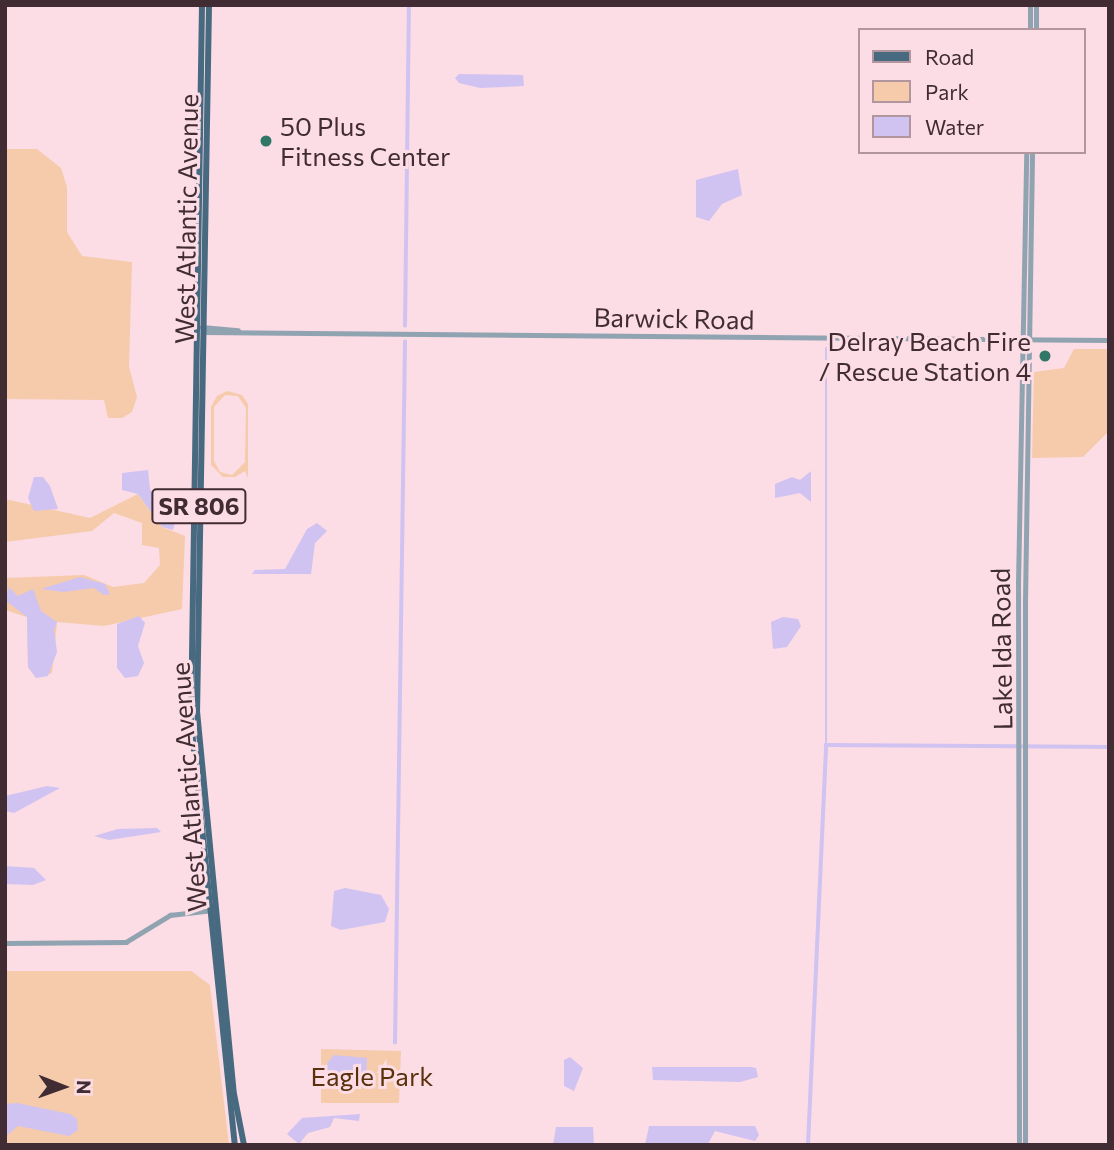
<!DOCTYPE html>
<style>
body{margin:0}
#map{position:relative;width:1114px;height:1150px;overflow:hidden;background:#fcdce5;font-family:Commissioner,sans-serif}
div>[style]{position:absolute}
.green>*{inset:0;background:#f5cbac}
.water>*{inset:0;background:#d0c3f1}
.stream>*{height:2px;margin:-1px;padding:0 1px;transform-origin:1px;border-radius:1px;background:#d0c3f1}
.canal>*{height:3.5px;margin:-1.75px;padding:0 1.75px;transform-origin:1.75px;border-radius:1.75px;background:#d0c3f1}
.tertiary>*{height:4.5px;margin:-2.25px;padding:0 2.25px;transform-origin:2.25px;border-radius:2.25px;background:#90a3b0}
.primary>*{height:6px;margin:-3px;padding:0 3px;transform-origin:3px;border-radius:3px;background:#486a81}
.dots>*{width:19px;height:19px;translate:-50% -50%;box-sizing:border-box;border:4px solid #fcdce5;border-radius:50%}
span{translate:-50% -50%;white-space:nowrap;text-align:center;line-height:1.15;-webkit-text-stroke:6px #fcdce5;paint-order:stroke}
.shield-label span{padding:2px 5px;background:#fcdce5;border:2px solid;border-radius:5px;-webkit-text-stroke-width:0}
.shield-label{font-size:24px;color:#412c33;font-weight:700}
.poi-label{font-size:26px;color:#412c33}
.left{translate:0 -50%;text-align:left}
.right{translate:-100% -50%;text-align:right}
.street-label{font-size:26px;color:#412c33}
.park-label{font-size:26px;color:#5a310a}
.frame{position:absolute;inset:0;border:7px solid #412c33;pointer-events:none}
.legend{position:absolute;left:858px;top:28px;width:228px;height:126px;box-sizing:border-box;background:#fcdce5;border:2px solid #b1969e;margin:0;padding:9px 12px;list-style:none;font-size:21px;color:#412c33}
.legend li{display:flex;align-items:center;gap:14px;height:35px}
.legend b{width:35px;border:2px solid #b1969e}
.north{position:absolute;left:28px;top:1052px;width:70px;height:70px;-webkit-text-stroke:5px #fcdce5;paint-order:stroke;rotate:91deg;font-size:19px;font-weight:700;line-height:28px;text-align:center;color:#412c33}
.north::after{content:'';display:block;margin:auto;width:24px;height:32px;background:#412c33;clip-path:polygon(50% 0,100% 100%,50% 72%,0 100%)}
</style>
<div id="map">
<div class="green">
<div style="clip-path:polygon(5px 149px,37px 149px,61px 168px,67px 187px,67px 232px,82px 256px,132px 262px,129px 367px,137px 397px,132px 412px,122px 418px,108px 418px,104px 400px,5px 399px)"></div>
<div style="clip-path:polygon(1074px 349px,1109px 349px,1109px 431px,1083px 457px,1032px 458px,1034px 372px,1064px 368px)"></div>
<div style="clip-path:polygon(evenodd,227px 391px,242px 395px,248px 404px,248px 478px,245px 471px,235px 477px,223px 477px,211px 465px,211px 407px,217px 396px,227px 391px,225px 395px,238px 396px,246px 408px,245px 462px,232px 475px,220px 472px,214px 461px,214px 407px,225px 395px)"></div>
<div style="clip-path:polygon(138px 494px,162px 527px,185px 536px,182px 609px,104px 626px,57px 622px,52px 673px,36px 678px,28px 667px,27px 617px,5px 610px,5px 578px,84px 575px,113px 587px,144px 583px,160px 565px,159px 548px,142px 545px,142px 523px,114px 513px,92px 531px,5px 542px,5px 499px,90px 518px)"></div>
<div style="clip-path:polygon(5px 971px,191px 971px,210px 985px,229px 1145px,5px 1145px)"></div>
<div style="clip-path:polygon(321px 1049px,401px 1051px,399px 1103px,321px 1103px)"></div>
</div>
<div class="water">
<div style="clip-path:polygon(459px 74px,523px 75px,524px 86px,480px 88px,459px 83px,455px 78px)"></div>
<div style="clip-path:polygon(738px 169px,742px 195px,722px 204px,709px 221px,696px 217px,696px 180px)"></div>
<div style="clip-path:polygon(148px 470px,150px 489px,166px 519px,175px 523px,173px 530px,162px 527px,138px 494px,122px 490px,122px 473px)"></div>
<div style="clip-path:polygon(811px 471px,811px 502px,800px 493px,775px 498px,775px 484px,792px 477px,800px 480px)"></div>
<div style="clip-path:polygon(34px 477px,43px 477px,50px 486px,58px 509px,34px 511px,28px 498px)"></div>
<div style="clip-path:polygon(317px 523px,327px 531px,315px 543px,311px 574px,252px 574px,255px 570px,285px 569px,307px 529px)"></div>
<div style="clip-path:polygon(80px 577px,105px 584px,110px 594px,104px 595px,94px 588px,63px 592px,41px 589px)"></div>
<div style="clip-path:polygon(9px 587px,18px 596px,33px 589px,41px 611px,57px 622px,54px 630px,57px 652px,48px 676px,36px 678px,28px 667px,27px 617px,5px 600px)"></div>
<div style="clip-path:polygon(139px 616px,145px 623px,138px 646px,144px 663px,138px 676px,125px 678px,117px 668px,117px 624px)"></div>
<div style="clip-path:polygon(783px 617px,798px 619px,801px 626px,787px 647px,773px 649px,771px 622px)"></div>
<div style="clip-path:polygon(47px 786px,60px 788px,14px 813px,5px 811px,5px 796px)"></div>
<div style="clip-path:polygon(118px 829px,157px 828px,161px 832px,109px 840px,94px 836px)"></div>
<div style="clip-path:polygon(5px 866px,34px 868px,46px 880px,33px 885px,5px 884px)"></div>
<div style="clip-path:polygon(345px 888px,381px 895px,389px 909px,385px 922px,341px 930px,331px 926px,334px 891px)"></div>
<div style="clip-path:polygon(334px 1055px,367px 1058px,366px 1082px,351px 1076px,328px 1075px,327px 1063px)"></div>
<div style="clip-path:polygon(570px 1057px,583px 1068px,574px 1091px,564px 1086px,564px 1060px)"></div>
<div style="clip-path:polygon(652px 1067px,750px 1067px,756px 1068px,758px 1077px,740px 1082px,653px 1080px)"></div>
<div style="clip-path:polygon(17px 1103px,70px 1114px,77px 1119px,78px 1130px,69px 1136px,18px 1126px,5px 1137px,5px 1104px)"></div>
<div style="clip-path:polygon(360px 1114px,359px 1121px,334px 1118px,330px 1127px,308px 1133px,299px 1144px,287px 1134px,302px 1118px)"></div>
<div style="clip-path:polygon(649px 1126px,755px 1126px,759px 1135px,755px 1141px,715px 1131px,708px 1144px,645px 1145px)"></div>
<div style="clip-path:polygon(556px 1127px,593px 1127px,594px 1145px,553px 1145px)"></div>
</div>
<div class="stream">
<div style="left:826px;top:745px;width:397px;rotate:-90deg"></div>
</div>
<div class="canal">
<div style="left:405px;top:326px;width:321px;rotate:-89.3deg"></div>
<div style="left:395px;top:1043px;width:701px;rotate:-89.18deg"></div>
<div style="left:808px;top:1145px;width:400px;rotate:-87.4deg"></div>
<div style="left:826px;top:745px;width:283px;rotate:0.4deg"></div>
</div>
<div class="tertiary">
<div style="left:1030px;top:30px;width:25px;rotate:-90deg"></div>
<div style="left:1036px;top:30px;width:25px;rotate:-90deg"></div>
<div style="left:202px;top:327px;width:36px;rotate:5deg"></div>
<div style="left:204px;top:332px;width:905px;rotate:0.51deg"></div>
<div style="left:5px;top:943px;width:121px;rotate:-0.5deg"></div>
<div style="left:126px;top:942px;width:52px;rotate:-31.5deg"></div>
<div style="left:170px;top:915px;width:43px;rotate:-6.6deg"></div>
<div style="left:1019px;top:1145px;width:561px;rotate:-90.1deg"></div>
<div style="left:1018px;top:584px;width:432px;rotate:-88.9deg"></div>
<div style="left:1025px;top:1145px;width:543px;rotate:-90deg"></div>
<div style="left:1025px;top:602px;width:450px;rotate:-89.1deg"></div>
</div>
<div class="primary">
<div style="left:202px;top:5px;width:716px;rotate:90.88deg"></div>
<div style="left:191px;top:721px;width:426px;rotate:84.1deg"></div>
<div style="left:209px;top:5px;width:706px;rotate:90.97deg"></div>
<div style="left:197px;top:711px;width:385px;rotate:84.5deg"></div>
<div style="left:234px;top:1094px;width:52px;rotate:78.9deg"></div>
</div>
<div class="dots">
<div style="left:266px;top:141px;background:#327668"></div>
<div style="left:1045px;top:356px;background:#327668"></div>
</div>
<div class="shield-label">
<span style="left:199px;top:506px">SR 806</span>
</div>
<div class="poi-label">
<span class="left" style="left:280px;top:141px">50 Plus<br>Fitness Center</span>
<span class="right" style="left:1031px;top:356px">Delray Beach Fire<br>/ Rescue Station 4</span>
</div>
<div class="street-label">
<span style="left:186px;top:219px;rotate:-89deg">West Atlantic Avenue</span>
<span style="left:674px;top:318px;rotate:1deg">Barwick Road</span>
<span style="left:1001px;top:649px;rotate:-91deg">Lake Ida Road</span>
<span style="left:188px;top:787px;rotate:-94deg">West Atlantic Avenue</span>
</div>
<div class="park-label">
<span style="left:372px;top:1076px">Eagle Park</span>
</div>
<div class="frame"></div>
<ul class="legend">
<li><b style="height:9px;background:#486a81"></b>Road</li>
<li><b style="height:19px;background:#f5cbac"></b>Park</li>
<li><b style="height:19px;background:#d0c3f1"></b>Water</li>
</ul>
<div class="north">N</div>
</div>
